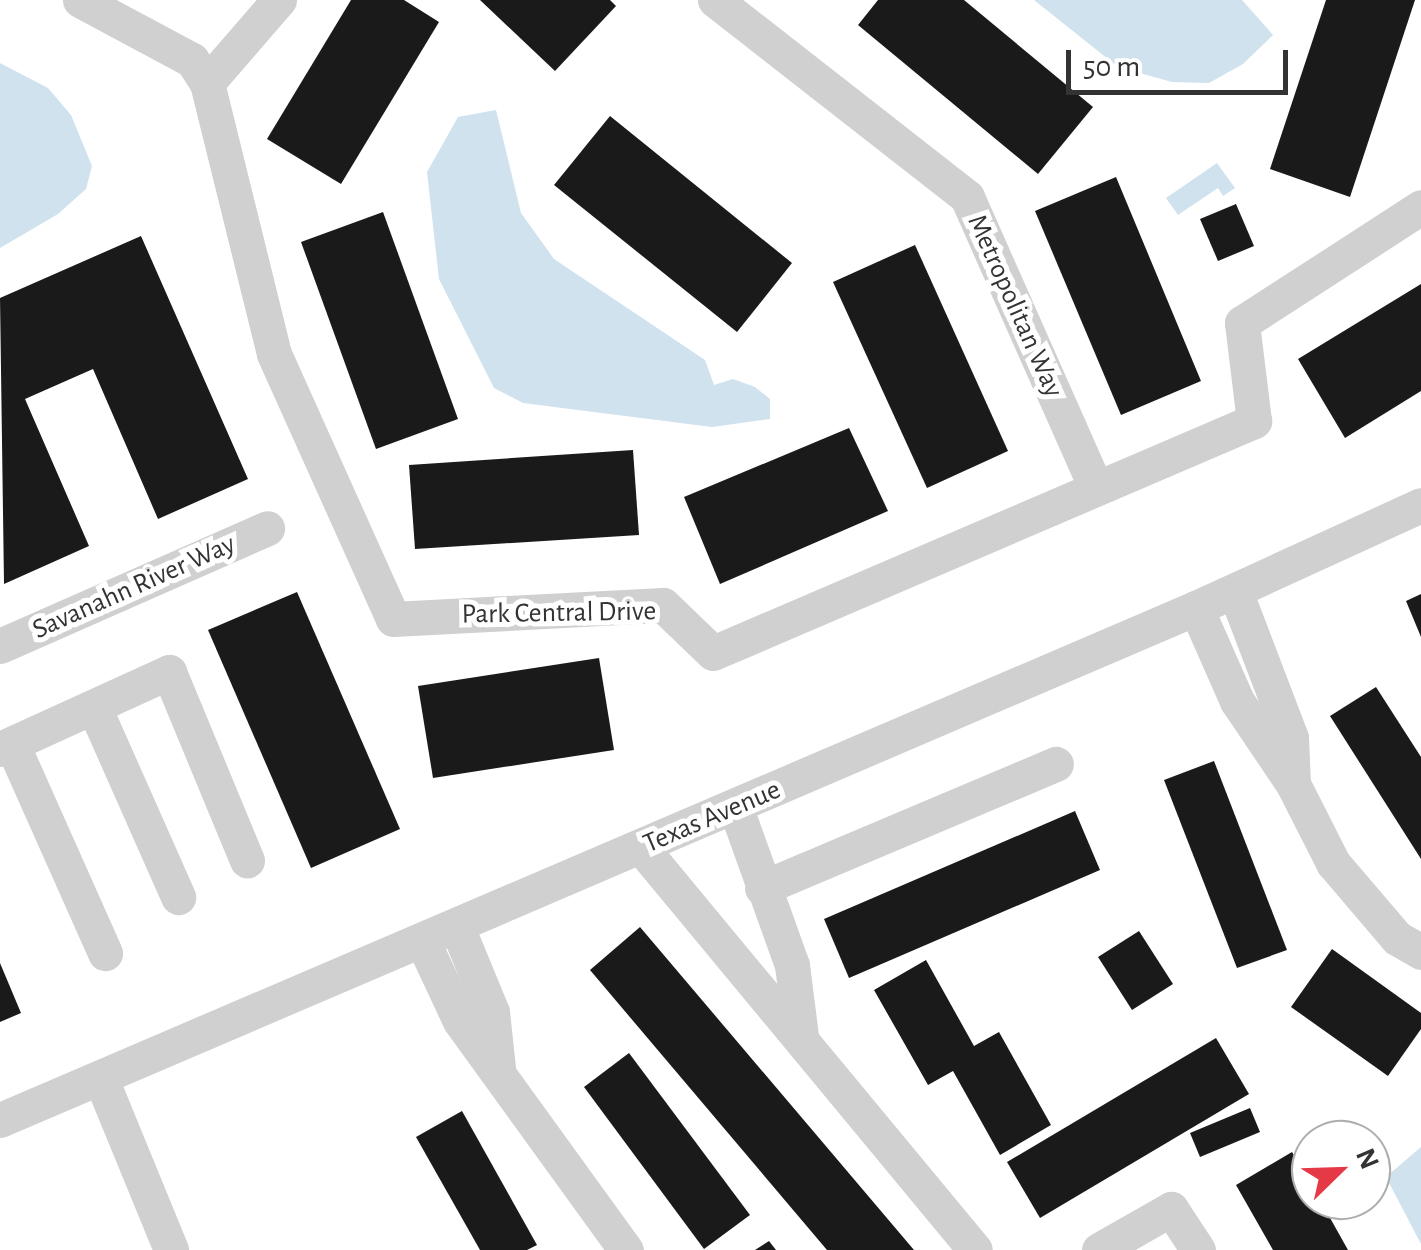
<!DOCTYPE html>
<style>
body{margin:0}
#map{position:relative;width:1421px;height:1250px;overflow:hidden;background:#fff;font-family:"Alegreya Sans",sans-serif}
div>[style]{position:absolute}
.water>*{inset:0;background:#cfe2ee}
.building>*{inset:0;background:#1a1a1a}
.minor>*{height:35px;margin:-17.5px;padding:0 17.5px;transform-origin:17.5px;border-radius:17.5px;background:#d0d0d0}
span{translate:-50% -50%;white-space:nowrap;text-align:center;line-height:1.15;-webkit-text-stroke:10px #fff;paint-order:stroke}
.street-label{font-size:28px;color:#333}
.north{position:absolute;left:1291px;top:1120px;width:100px;height:100px;box-sizing:border-box;background:#fff;border:2px solid #adadad;border-radius:50%;rotate:67deg;font-size:28px;font-weight:700;line-height:40px;text-align:center;color:#333}
.north::after{content:'';display:block;margin:auto;width:35px;height:45px;background:#e63946;clip-path:polygon(50% 0,100% 100%,50% 72%,0 100%)}
.scale{position:absolute;left:1066px;top:50px;width:222px;height:45px;box-sizing:border-box;border:5px solid #333;border-top:0;padding-left:12px;font-size:30px;line-height:35px;white-space:nowrap;color:#333;-webkit-text-stroke:8px #fff;paint-order:stroke}
</style>
<div id="map">
<div class="water">
<div style="clip-path:polygon(1034px 0,1242px 0,1273px 35px,1243px 64px,1209px 83px,1172px 82px,1118px 67px)"></div>
<div style="clip-path:polygon(0 63px,48px 88px,71px 115px,92px 166px,86px 189px,58px 214px,0 248px)"></div>
<div style="clip-path:polygon(496px 110px,521px 213px,554px 259px,705px 360px,714px 385px,733px 379px,755px 387px,770px 399px,770px 419px,712px 427px,523px 403px,494px 388px,439px 279px,427px 172px,458px 117px)"></div>
<div style="clip-path:polygon(1217px 163px,1235px 188px,1223px 196px,1218px 188px,1178px 215px,1166px 198px)"></div>
<div style="clip-path:polygon(1421px 1147px,1421px 1244px,1386px 1177px)"></div>
</div>
<div class="building">
<div style="clip-path:polygon(351px 0,404px 0,439px 22px,341px 184px,267px 139px)"></div>
<div style="clip-path:polygon(480px 0,610px 0,616px 6px,555px 71px)"></div>
<div style="clip-path:polygon(878px 0,964px 0,1093px 107px,1038px 174px,858px 25px)"></div>
<div style="clip-path:polygon(1326px 0,1415px 0,1350px 197px,1270px 169px)"></div>
<div style="clip-path:polygon(610px 116px,792px 263px,737px 332px,554px 185px)"></div>
<div style="clip-path:polygon(1116px 177px,1201px 381px,1121px 415px,1035px 211px)"></div>
<div style="clip-path:polygon(1236px 204px,1254px 246px,1218px 261px,1200px 219px)"></div>
<div style="clip-path:polygon(383px 212px,458px 419px,376px 449px,301px 242px)"></div>
<div style="clip-path:polygon(141px 236px,248px 479px,158px 519px,93px 369px,25px 399px,89px 546px,4px 584px,0 298px)"></div>
<div style="clip-path:polygon(915px 245px,1008px 451px,927px 488px,833px 282px)"></div>
<div style="clip-path:polygon(1421px 284px,1421px 391px,1345px 438px,1298px 359px)"></div>
<div style="clip-path:polygon(849px 428px,888px 511px,720px 584px,684px 497px)"></div>
<div style="clip-path:polygon(633px 450px,639px 535px,415px 549px,409px 465px)"></div>
<div style="clip-path:polygon(297px 592px,400px 829px,311px 868px,208px 630px)"></div>
<div style="clip-path:polygon(1421px 594px,1421px 637px,1406px 601px)"></div>
<div style="clip-path:polygon(599px 658px,614px 750px,433px 778px,418px 686px)"></div>
<div style="clip-path:polygon(1376px 687px,1421px 757px,1421px 859px,1330px 716px)"></div>
<div style="clip-path:polygon(1214px 761px,1287px 950px,1237px 968px,1164px 780px)"></div>
<div style="clip-path:polygon(1075px 811px,1100px 870px,849px 978px,824px 919px)"></div>
<div style="clip-path:polygon(640px 927px,914px 1250px,827px 1250px,590px 970px)"></div>
<div style="clip-path:polygon(1139px 931px,1173px 984px,1132px 1010px,1098px 957px)"></div>
<div style="clip-path:polygon(1332px 949px,1421px 1013px,1421px 1029px,1388px 1076px,1291px 1007px)"></div>
<div style="clip-path:polygon(926px 960px,974px 1046px,999px 1032px,1051px 1125px,1000px 1155px,953px 1071px,928px 1085px,874px 990px)"></div>
<div style="clip-path:polygon(0 963px,21px 1013px,0 1022px)"></div>
<div style="clip-path:polygon(1216px 1038px,1249px 1094px,1040px 1218px,1007px 1162px)"></div>
<div style="clip-path:polygon(629px 1053px,750px 1215px,704px 1249px,584px 1087px)"></div>
<div style="clip-path:polygon(1250px 1108px,1260px 1132px,1200px 1157px,1190px 1133px)"></div>
<div style="clip-path:polygon(462px 1111px,537px 1245px,527px 1250px,480px 1250px,416px 1137px)"></div>
<div style="clip-path:polygon(1292px 1152px,1311px 1185px,1311px 1200px,1320px 1200px,1348px 1250px,1273px 1250px,1236px 1185px)"></div>
<div style="clip-path:polygon(769px 1241px,776px 1250px,755px 1250px)"></div>
</div>
<div class="minor">
<div style="left:80px;top:0;width:127px;rotate:28.2deg"></div>
<div style="left:192px;top:60px;width:27px;rotate:57deg"></div>
<div style="left:207px;top:83px;width:279px;rotate:76.1deg"></div>
<div style="left:274px;top:354px;width:290px;rotate:65.8deg"></div>
<div style="left:393px;top:619px;width:270px;rotate:-3deg"></div>
<div style="left:663px;top:605px;width:69px;rotate:43.8deg"></div>
<div style="left:713px;top:653px;width:589px;rotate:-23.21deg"></div>
<div style="left:1254px;top:421px;width:99px;rotate:-97deg"></div>
<div style="left:1242px;top:323px;width:213px;rotate:-32.9deg"></div>
<div style="left:715px;top:0;width:320px;rotate:38deg"></div>
<div style="left:967px;top:197px;width:318px;rotate:66.1deg"></div>
<div style="left:207px;top:83px;width:110px;rotate:-49.1deg"></div>
<div style="left:1235px;top:591px;width:157px;rotate:69.1deg"></div>
<div style="left:1291px;top:738px;width:45px;rotate:87.5deg"></div>
<div style="left:1196px;top:608px;width:102px;rotate:66.2deg"></div>
<div style="left:1237px;top:701px;width:100px;rotate:56deg"></div>
<div style="left:1293px;top:784px;width:89px;rotate:63.1deg"></div>
<div style="left:1333px;top:863px;width:99px;rotate:49.5deg"></div>
<div style="left:1397px;top:938px;width:28px;rotate:30deg"></div>
<div style="left:0;top:646px;width:292px;rotate:-23.8deg"></div>
<div style="left:94px;top:707px;width:208px;rotate:66.1deg"></div>
<div style="left:12px;top:744px;width:229px;rotate:66deg"></div>
<div style="left:0;top:749px;width:186px;rotate:-24.5deg"></div>
<div style="left:169px;top:672px;width:204px;rotate:67.5deg"></div>
<div style="left:735px;top:806px;width:169px;rotate:70.3deg"></div>
<div style="left:792px;top:965px;width:72px;rotate:82.8deg"></div>
<div style="left:641px;top:847px;width:523px;rotate:50.35deg"></div>
<div style="left:762px;top:888px;width:319px;rotate:-22.9deg"></div>
<div style="left:457px;top:927px;width:92px;rotate:67.6deg"></div>
<div style="left:492px;top:1012px;width:56px;rotate:83.9deg"></div>
<div style="left:423px;top:942px;width:87px;rotate:64.9deg"></div>
<div style="left:460px;top:1021px;width:283px;rotate:54.1deg"></div>
<div style="left:101px;top:1079px;width:185px;rotate:67.7deg"></div>
<div style="left:0;top:1120px;width:1301px;rotate:-23.18deg"></div>
<div style="left:1196px;top:608px;width:247px;rotate:-24.6deg"></div>
<div style="left:1099px;top:1250px;width:83px;rotate:-29.7deg"></div>
<div style="left:1171px;top:1209px;width:49px;rotate:56.6deg"></div>
</div>
<div class="street-label">
<span style="left:1015px;top:306px;rotate:66deg">Metropolitan Way</span>
<span style="left:134px;top:587px;rotate:-24deg">Savanahn River Way</span>
<span style="left:559px;top:613px;rotate:-1deg">Park Central Drive</span>
<span style="left:712px;top:817px;rotate:-23deg">Texas Avenue</span>
</div>
<div class="north">N</div>
<div class="scale">50 m</div>
</div>
